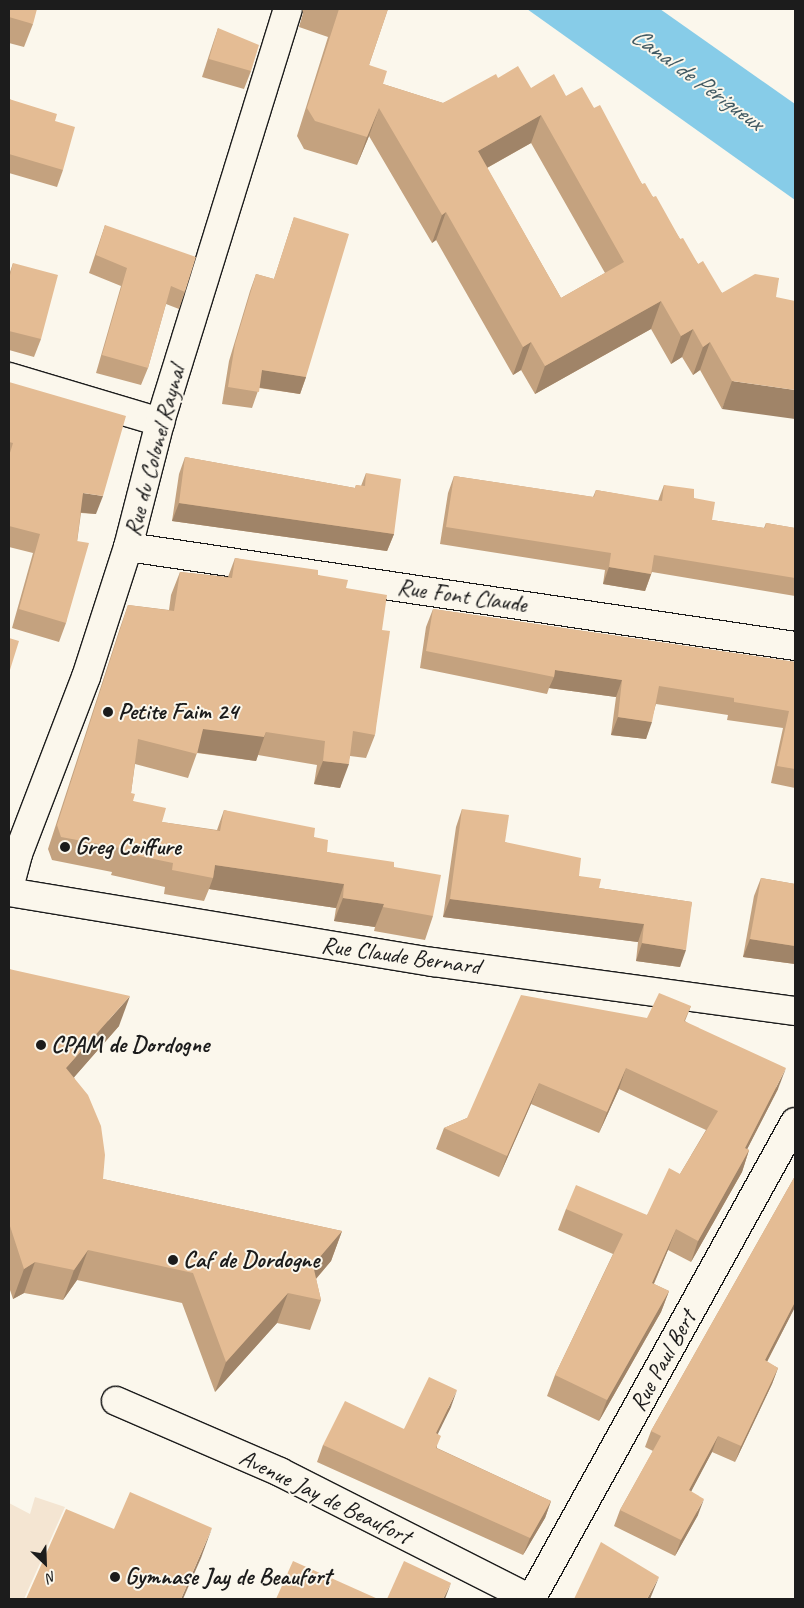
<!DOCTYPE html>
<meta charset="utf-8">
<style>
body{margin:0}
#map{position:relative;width:804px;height:1608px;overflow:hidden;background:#fbf7ec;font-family:Caveat,sans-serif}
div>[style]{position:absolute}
.built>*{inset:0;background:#f4e5d2}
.water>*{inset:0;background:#87cce8}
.roads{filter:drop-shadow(1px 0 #1c1c1c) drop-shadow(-1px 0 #1c1c1c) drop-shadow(0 1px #1c1c1c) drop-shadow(0 -1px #1c1c1c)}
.minor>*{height:28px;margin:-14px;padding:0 14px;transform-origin:14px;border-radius:14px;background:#fbf7ec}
.secondary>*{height:28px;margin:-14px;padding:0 14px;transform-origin:14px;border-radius:14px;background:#fbf7ec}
.wall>*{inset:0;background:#c4a27f}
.shaded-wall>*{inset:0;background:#a08468}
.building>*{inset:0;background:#e4bc94}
.dots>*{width:14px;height:14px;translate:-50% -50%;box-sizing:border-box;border:2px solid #fbf7ec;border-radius:50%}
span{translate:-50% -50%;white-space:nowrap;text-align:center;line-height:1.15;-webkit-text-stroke:4px #fbf7ec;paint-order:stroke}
.street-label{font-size:24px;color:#1c1c1c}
.poi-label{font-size:24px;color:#1c1c1c;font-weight:700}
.left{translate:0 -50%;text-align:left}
.water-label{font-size:25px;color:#415a63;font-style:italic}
.frame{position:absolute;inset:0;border:10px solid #1c1c1c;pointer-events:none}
.north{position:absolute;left:20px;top:1538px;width:50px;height:50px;-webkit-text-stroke:4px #fbf7ec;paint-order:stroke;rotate:156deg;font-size:14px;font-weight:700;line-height:20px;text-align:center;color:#1c1c1c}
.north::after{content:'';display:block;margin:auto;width:18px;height:22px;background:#1c1c1c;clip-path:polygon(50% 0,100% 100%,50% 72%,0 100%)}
</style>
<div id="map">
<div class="built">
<div style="clip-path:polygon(35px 1497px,65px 1507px,24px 1599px,9px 1599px,9px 1503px,30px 1514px)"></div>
</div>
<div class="water">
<div style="clip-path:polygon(527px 9px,660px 9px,795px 104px,795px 200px)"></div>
</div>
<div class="roads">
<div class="minor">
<div style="left:9px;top:377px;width:158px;rotate:16.6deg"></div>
<div style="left:128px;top:547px;width:674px;rotate:8.44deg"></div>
<div style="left:9px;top:888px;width:35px;rotate:-75deg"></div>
<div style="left:18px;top:854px;width:190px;rotate:-69deg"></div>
<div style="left:86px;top:677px;width:137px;rotate:-72.1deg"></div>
<div style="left:128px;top:547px;width:129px;rotate:-75.6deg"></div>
<div style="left:160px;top:422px;width:432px;rotate:-72.8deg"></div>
<div style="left:116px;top:1401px;width:179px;rotate:23.4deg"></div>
<div style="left:280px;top:1472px;width:280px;rotate:26.9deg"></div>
<div style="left:531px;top:1599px;width:545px;rotate:-61.04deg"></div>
</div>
<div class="secondary">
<div style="left:9px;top:892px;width:430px;rotate:9.4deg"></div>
<div style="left:433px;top:962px;width:365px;rotate:7.7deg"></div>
</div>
</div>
<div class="wall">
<div style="clip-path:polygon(9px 9px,33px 24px,24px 47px,9px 43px)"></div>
<div style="clip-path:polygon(evenodd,302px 9px,388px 9px,369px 65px,383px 84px,443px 103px,498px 78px,531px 88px,566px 96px,594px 108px,642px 184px,653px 197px,680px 239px,698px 264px,722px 293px,779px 278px,722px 409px,700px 370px,693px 375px,682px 357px,671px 364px,651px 329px,535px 394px,521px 370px,513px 375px,436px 240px,432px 243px,369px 136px,357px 165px,304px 149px,297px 136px,328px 37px,299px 27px,303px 13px,302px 9px,531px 143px,605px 273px,561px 298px,487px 168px,531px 143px)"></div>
<div style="clip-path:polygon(218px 28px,251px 71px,244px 89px,202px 77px,212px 46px)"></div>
<div style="clip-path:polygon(9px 99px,55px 121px,63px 170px,57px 187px,9px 173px)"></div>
<div style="clip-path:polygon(294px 217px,306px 377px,300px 394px,259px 388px,252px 408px,222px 404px,229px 361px,250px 291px,256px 274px,274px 279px)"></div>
<div style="clip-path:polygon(105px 225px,185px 292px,179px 309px,166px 304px,148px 368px,141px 385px,96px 373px,121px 286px,89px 273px)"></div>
<div style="clip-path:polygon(13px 263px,41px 339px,34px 357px,9px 350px,9px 275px)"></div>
<div style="clip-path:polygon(9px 382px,96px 514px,81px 513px,66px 623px,59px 642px,12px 628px,33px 553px,9px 547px)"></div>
<div style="clip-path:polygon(185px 457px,355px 488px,356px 485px,361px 486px,366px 473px,394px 534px,387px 551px,172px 521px,179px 474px)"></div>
<div style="clip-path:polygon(454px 476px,593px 497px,596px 490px,658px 501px,664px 485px,694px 498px,712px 520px,764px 528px,766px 523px,795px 528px,795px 596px,652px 572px,645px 591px,603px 584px,605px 570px,440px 544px,448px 493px)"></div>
<div style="clip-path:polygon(235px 558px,318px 575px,346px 588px,382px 630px,375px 735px,366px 758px,350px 756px,340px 788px,314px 784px,317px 765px,258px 755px,256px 761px,197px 753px,188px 778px,135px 764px,131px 793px,133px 801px,162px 822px,217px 830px,224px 810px,314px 837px,327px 852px,394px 867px,433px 916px,425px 940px,374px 931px,375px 927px,334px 921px,336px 908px,209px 889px,204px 901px,164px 894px,165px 887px,111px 875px,112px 872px,52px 860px,48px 849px,120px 628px,128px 605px,169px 610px,171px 595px,180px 572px,228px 577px)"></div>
<div style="clip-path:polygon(433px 609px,795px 662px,795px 788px,771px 783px,783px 728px,727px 720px,728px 715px,656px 704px,646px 739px,611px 735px,616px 697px,549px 688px,547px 694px,420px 668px,426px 627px)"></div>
<div style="clip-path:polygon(462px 809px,505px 842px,579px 876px,599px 888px,692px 902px,680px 967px,636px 961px,638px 942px,443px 917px,456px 827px)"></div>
<div style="clip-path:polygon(761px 878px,795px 884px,795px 964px,743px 957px,754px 896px)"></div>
<div style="clip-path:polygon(9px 969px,119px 1026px,74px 1077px,103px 1179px,342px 1231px,331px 1261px,316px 1279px,321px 1300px,310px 1330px,277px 1323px,215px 1392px,182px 1303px,77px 1280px,63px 1300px,24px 1293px,13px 1299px,9px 1287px)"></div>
<div style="clip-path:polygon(691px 1006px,685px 1021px,778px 1089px,747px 1149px,749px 1150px,742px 1172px,691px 1262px,668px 1250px,654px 1284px,669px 1291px,661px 1312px,599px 1421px,547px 1396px,555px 1375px,613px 1254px,558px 1230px,566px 1209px,647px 1215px,680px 1174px,706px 1130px,619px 1089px,599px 1133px,531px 1104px,499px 1177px,436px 1149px,444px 1128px,467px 1118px,647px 1018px)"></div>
<div style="clip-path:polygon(795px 1176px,795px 1307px,767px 1362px,778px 1368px,772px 1384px,735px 1462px,712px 1452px,691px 1491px,698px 1515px,675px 1556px,614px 1526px,620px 1510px,653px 1451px,645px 1447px,651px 1431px)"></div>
<div style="clip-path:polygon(451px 1407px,437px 1434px,437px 1448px,551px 1501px,545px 1518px,523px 1555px,317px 1462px,323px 1445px,404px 1429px)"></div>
</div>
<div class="shaded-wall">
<div style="clip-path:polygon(379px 108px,369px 136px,357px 165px,367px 137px)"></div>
<div style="clip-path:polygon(541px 115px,531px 143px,467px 179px,478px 151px)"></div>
<div style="clip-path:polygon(446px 212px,436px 240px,432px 243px,442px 215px)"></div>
<div style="clip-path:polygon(661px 301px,651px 329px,535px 394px,545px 366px)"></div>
<div style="clip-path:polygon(693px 329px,682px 357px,671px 364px,681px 336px)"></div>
<div style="clip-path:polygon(531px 342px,521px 370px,513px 375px,523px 347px)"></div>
<div style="clip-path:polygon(710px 342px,700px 370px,693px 375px,703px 347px)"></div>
<div style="clip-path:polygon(262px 370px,306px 377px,300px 394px,256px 387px)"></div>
<div style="clip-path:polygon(732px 381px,795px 390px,795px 419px,722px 409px)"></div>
<div style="clip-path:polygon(83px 493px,103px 496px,96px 514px,76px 512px)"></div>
<div style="clip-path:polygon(179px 503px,394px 534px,387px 551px,172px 521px)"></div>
<div style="clip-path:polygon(609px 567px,651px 574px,645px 591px,603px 584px)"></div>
<div style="clip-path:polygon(555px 670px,622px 680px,616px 697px,549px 688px,554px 677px)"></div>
<div style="clip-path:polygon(618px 717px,652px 722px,646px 739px,611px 735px)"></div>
<div style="clip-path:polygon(203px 729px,266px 732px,256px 761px,194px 752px)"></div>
<div style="clip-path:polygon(323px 761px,349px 764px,340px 788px,314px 784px)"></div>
<div style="clip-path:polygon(215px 865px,344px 884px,336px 908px,209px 889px,213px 878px)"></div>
<div style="clip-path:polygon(343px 898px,384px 904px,375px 927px,334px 921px)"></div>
<div style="clip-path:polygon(450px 899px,644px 924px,638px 942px,443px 917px)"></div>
<div style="clip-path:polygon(750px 939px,795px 946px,795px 964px,743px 957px)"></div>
<div style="clip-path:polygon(642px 943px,686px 950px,680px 967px,636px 961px)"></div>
<div style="clip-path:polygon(130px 996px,119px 1026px,55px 1099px,66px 1068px)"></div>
<div style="clip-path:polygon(626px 1068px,619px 1089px,599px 1133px,607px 1112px)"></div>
<div style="clip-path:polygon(786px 1068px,778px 1089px,737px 1169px,745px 1148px)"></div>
<div style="clip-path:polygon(539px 1083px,531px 1104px,499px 1177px,507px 1156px)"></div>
<div style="clip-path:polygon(749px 1150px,742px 1172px,691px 1262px,698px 1241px)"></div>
<div style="clip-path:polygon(676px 1229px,668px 1250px,645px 1304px,652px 1283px)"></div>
<div style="clip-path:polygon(342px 1231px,331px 1261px,302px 1295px,313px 1265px)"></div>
<div style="clip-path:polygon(88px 1250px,77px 1280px,63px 1300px,74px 1270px)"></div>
<div style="clip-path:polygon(35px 1262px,24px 1293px,13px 1299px,24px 1269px)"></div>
<div style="clip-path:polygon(669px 1291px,661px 1312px,599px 1421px,607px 1400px)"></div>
<div style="clip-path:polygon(288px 1293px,277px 1323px,215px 1392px,226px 1362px)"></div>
<div style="clip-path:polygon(795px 1302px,795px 1307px,759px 1377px,765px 1360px)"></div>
<div style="clip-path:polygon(778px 1368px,772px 1384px,735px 1462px,741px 1446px)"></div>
<div style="clip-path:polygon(457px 1390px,451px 1407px,430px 1450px,436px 1433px)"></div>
<div style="clip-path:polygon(718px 1436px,712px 1452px,683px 1507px,689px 1490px)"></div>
<div style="clip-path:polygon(704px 1499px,698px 1515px,675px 1556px,681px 1540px)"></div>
<div style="clip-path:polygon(551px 1501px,545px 1518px,523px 1555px,530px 1538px)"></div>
<div style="clip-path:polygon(212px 1528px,201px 1558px,183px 1599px,181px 1599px)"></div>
<div style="clip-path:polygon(659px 1577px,650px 1599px,647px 1599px)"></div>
<div style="clip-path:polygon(451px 1583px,445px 1599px,443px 1599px)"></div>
</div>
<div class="building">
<div style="clip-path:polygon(9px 9px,37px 9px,33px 24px,9px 17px)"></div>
<div style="clip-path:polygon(evenodd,339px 9px,388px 9px,369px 65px,387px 71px,383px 84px,443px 103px,496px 74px,498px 78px,518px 66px,531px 88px,554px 74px,566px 96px,582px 87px,594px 108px,600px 105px,642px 184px,645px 183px,653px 197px,656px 196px,680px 239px,683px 238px,698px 264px,703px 261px,722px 293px,755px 274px,779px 278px,776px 297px,795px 301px,795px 390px,732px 381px,710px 342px,703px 347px,693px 329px,681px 336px,661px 301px,545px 366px,531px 342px,523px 347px,446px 212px,442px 215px,379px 108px,367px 137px,315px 121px,307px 108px,339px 9px,541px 115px,624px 262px,561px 298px,478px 151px,541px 115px)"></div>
<div style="clip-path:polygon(218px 28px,259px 45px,251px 71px,209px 59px)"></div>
<div style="clip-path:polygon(9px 99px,57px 114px,55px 121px,75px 127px,63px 170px,9px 154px)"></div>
<div style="clip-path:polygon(294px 217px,349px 234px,306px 377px,262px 370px,259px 392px,228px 387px,235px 344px,256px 274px,274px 279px)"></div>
<div style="clip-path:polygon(105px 225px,196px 257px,185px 292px,171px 286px,148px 368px,102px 355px,127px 268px,96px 255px)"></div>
<div style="clip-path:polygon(13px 263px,58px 275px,41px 339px,9px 331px,9px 275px,10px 275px)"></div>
<div style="clip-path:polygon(9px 382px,126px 416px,103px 496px,83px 493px,77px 541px,89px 543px,66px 623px,19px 609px,40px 534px,9px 526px,9px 456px,13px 443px,9px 442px)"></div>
<div style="clip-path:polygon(185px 457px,355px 488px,356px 485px,365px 486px,366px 473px,401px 479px,394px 534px,179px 503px)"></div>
<div style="clip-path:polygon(454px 476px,594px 497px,596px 490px,662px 501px,664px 485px,694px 489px,694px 498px,715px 502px,712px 520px,765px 528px,766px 523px,795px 528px,795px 578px,654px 555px,651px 574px,609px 567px,611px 553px,446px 527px)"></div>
<div style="clip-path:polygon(235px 558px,318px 570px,318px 575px,348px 580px,346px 588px,387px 595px,382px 630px,390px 631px,375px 735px,353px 731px,349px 764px,323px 761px,325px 741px,266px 732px,264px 737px,203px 729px,197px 754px,138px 739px,131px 793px,135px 794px,133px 801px,166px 808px,162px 822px,220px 831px,224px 810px,315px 828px,314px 837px,328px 840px,327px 852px,394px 862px,394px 867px,441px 875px,433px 916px,383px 907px,384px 904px,343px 898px,344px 884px,215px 865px,213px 878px,172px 870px,173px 863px,120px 852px,120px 848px,61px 837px,57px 825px,128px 605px,174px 611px,180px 572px,232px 578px)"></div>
<div style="clip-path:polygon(433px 609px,795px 662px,795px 769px,777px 766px,789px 711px,734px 702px,734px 698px,659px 686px,652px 722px,618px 717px,622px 680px,555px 670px,554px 677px,426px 651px)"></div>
<div style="clip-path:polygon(9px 638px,19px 641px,9px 673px)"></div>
<div style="clip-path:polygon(462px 809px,509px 815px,505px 842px,581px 858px,579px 876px,601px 879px,599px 888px,692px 902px,686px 950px,642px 943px,644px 924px,450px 899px)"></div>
<div style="clip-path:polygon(761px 878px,795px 884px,795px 946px,750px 939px)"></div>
<div style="clip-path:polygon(9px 969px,130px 996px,66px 1068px,88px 1095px,101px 1126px,105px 1155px,103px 1179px,342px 1231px,313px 1265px,321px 1300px,288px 1293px,226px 1362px,193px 1273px,88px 1250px,74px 1270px,35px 1262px,24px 1269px,9px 1223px)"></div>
<div style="clip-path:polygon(659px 993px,691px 1006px,684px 1021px,786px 1068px,745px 1148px,749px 1150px,698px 1241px,676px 1229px,652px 1283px,669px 1291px,607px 1400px,555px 1375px,623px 1234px,566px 1209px,576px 1185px,647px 1215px,669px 1168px,680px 1174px,718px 1111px,626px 1068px,607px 1112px,539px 1083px,507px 1156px,444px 1128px,467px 1118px,521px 995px,647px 1018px)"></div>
<div style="clip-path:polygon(795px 1176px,795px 1302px,765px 1360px,778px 1368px,741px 1446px,718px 1436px,689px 1490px,704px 1499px,681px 1540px,620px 1510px,661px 1436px,651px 1431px)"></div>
<div style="clip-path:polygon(429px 1377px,457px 1390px,436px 1433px,441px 1436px,436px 1448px,551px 1501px,530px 1538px,323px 1445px,345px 1401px,404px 1429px)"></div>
<div style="clip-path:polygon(130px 1492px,212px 1528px,181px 1599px,26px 1599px,66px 1509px,114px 1529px)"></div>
<div style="clip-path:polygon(601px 1542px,659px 1577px,647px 1599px,574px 1599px)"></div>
<div style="clip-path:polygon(293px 1561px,378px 1599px,276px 1599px)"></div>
<div style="clip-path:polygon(404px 1561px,451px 1583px,443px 1599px,387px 1599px)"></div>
</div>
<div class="dots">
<div style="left:108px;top:712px;background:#1c1c1c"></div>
<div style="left:65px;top:847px;background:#1c1c1c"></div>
<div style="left:41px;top:1045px;background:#1c1c1c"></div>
<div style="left:173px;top:1260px;background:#1c1c1c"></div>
<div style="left:115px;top:1577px;background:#1c1c1c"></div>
</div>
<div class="street-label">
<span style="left:155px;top:451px;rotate:-75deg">Rue du Colonel Raynal</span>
<span style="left:462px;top:596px;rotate:8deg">Rue Font Claude</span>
<span style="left:401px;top:956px;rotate:8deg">Rue Claude Bernard</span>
<span style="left:663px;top:1361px;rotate:-61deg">Rue Paul Bert</span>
<span style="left:325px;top:1497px;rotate:26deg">Avenue Jay de Beaufort</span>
</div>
<div class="poi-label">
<span class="left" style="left:118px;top:712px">Petite Faim 24</span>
<span class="left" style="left:75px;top:847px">Greg Coiffure</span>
<span class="left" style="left:51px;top:1045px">CPAM de Dordogne</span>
<span class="left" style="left:183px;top:1260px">Caf de Dordogne</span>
<span class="left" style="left:125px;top:1577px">Gymnase Jay de Beaufort</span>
</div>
<div class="water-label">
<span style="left:697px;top:79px;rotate:36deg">Canal de Périgueux</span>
</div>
<div class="frame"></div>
<div class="north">N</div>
</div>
